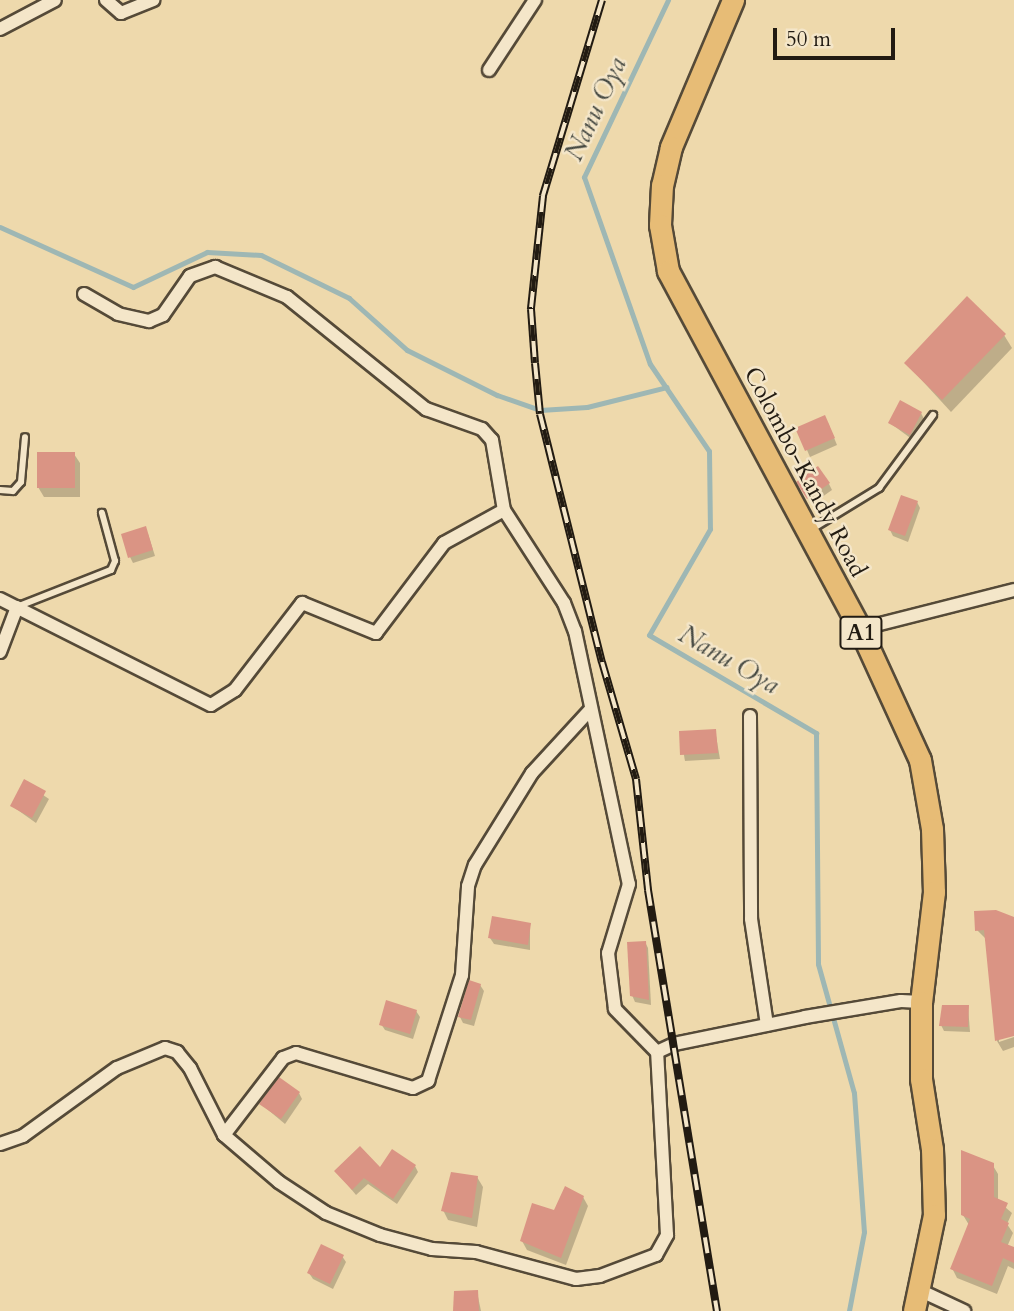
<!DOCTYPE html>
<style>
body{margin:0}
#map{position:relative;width:1014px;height:1311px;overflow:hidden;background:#eed9ac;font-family:Cardo,serif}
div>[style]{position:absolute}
.shadow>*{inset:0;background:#0003}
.stream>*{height:5px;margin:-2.5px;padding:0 2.5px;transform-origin:2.5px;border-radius:2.5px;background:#9eb7b4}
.building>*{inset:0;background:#da9484}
.roads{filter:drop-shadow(2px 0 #554a38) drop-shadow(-2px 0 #554a38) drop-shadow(0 2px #554a38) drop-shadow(0 -2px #554a38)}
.service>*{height:6px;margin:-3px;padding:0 3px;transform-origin:3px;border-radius:3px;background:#f4e6c9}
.minor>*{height:12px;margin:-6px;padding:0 6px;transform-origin:6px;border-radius:6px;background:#f4e6c9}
.trunk>*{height:21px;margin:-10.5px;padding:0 10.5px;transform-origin:10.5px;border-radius:10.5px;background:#e7bc76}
.rail>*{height:8px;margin-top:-4px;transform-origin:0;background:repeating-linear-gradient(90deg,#f4e6c9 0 16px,#221b12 0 32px);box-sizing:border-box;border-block:2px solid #221b12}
span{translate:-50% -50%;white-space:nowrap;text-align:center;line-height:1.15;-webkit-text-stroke:5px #f4e6c9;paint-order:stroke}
.shield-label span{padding:2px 5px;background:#f4e6c9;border:2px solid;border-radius:5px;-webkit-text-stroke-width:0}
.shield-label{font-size:23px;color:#221b12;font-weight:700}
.street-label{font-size:24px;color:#221b12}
.water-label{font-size:26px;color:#474a43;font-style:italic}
.scale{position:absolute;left:773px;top:28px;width:122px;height:32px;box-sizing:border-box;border:4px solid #221b12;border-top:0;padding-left:9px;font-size:21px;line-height:24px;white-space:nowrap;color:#221b12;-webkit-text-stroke:5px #f4e6c9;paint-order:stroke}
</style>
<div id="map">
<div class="shadow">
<div style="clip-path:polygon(1004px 335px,1012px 348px,951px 412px,906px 363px)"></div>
<div style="clip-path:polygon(921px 413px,924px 419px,913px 440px,890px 423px)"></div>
<div style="clip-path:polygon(828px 423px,837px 445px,810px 457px,798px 429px)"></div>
<div style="clip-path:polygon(74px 454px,80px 463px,80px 497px,44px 497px,38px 487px)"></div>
<div style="clip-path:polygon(798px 483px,829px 484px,832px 490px,812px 504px)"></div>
<div style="clip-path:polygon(917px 502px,920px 508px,908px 542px,893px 536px,890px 530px)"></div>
<div style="clip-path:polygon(148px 534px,155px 556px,133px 563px,130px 557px)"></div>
<div style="clip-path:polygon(715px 730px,720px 759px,685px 761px,680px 733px)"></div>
<div style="clip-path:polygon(24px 782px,49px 799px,36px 823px,12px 806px)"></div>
<div style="clip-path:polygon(1014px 919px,1014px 1034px,999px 1038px,999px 1042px,1014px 1037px,1014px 1047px,1003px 1051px,997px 1041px,987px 940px,977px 930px)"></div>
<div style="clip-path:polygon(530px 925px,530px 950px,494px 944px,490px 938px)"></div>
<div style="clip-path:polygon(645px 942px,648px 948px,651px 1005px,635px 1002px,632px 995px)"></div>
<div style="clip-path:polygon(480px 985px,484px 991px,474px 1026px,463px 1023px,460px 1017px)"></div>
<div style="clip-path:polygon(968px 1006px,970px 1032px,944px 1031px,941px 1025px)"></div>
<div style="clip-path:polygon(416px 1011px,420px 1017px,413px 1039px,385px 1030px,381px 1024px)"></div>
<div style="clip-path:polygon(299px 1093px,302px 1099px,285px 1124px,261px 1104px)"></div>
<div style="clip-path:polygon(992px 1164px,998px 1174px,998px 1201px,1012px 1213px,1007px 1224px,1013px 1233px,1007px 1247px,1014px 1249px,1014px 1269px,1008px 1266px,997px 1294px,957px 1278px,952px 1268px,969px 1225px,963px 1215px)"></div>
<div style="clip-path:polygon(415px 1166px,418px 1172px,397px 1204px,368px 1184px,356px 1195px,337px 1172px)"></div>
<div style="clip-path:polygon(477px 1177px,483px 1187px,477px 1227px,448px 1220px,443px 1210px)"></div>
<div style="clip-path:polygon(583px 1197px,588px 1206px,566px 1265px,527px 1250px,522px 1241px,555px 1212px)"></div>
<div style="clip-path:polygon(342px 1256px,346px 1262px,333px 1289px,313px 1279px,309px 1273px)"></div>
<div style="clip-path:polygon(477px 1292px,481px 1311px,455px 1311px)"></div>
</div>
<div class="stream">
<div style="left:668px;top:0;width:196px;rotate:115.4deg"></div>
<div style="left:584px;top:177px;width:198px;rotate:70.6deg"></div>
<div style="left:650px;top:364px;width:105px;rotate:55.9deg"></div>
<div style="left:709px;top:451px;width:78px;rotate:89.3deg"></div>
<div style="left:710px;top:529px;width:122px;rotate:119.9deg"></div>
<div style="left:649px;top:635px;width:194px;rotate:30.4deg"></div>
<div style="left:816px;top:733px;width:231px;rotate:89.5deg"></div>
<div style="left:818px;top:964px;width:134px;rotate:74.4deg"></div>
<div style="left:854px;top:1093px;width:139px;rotate:85.9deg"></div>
<div style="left:864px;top:1232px;width:80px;rotate:100.8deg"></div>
<div style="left:0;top:227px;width:146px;rotate:24.3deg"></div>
<div style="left:133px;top:287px;width:82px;rotate:-25.3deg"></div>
<div style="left:207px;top:252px;width:54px;rotate:3.2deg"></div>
<div style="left:261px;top:255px;width:98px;rotate:26deg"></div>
<div style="left:349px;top:298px;width:78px;rotate:41.9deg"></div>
<div style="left:407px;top:350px;width:101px;rotate:26.6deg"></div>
<div style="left:497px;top:395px;width:46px;rotate:19.2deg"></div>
<div style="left:540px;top:410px;width:47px;rotate:-3.7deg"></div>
<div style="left:587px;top:407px;width:82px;rotate:-14deg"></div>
</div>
<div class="building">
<div style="clip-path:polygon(967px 296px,1006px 334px,942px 400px,904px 363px)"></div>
<div style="clip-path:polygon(900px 400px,922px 412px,910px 435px,888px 423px)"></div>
<div style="clip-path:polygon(825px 415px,835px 438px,805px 451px,795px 428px)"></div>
<div style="clip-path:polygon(37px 452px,75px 452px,75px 488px,37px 488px)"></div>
<div style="clip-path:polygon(818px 466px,830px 483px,807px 499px,796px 482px)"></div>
<div style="clip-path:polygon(901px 495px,918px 501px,905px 536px,888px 530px)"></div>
<div style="clip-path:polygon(146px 526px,153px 550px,128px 558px,121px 534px)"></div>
<div style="clip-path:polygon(716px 729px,718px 753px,680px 755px,679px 731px)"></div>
<div style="clip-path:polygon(24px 779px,46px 791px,32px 818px,10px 806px)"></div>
<div style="clip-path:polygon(996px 910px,1014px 917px,1014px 1036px,995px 1041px,984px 930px,975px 931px,974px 911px)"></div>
<div style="clip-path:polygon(492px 916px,531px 923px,528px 945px,488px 938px)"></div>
<div style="clip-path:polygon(646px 941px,649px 1000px,630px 996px,627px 942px)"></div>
<div style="clip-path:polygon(469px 980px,481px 984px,471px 1020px,458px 1017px)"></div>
<div style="clip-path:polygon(386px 1000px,417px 1010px,410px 1034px,379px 1025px)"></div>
<div style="clip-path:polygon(942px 1005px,969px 1005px,968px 1027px,939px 1026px)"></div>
<div style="clip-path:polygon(279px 1077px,300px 1092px,281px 1119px,259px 1104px)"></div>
<div style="clip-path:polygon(360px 1146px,380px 1167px,392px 1149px,416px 1165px,393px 1199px,364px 1178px,352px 1190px,334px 1171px)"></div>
<div style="clip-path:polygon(961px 1150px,994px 1163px,994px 1197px,1008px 1203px,1001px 1219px,1009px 1223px,1001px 1242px,1014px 1247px,1014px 1263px,1003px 1258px,992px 1286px,950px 1269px,970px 1219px,961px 1215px)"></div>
<div style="clip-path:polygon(451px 1172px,478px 1176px,472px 1218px,441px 1211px)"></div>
<div style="clip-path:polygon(565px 1186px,584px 1196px,561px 1258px,520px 1241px,532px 1203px,554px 1210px)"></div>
<div style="clip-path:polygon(321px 1244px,344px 1255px,330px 1284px,307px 1273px)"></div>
<div style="clip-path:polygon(478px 1290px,479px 1311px,453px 1311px,454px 1291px)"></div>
</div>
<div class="roads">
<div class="service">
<div style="left:0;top:490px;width:13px;rotate:4deg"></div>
<div style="left:13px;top:491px;width:12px;rotate:-48deg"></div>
<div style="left:21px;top:482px;width:45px;rotate:-84.9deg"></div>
<div style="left:812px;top:529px;width:79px;rotate:-31.5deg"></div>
<div style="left:879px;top:488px;width:91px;rotate:-53.5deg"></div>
<div style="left:19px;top:606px;width:99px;rotate:-21.4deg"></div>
<div style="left:111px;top:570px;width:10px;rotate:-66deg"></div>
<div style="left:115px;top:561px;width:50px;rotate:-105.2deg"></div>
</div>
<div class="minor">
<div style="left:106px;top:0;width:20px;rotate:41deg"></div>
<div style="left:121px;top:13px;width:35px;rotate:-22deg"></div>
<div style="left:0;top:29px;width:62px;rotate:-27.8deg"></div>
<div style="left:489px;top:70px;width:84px;rotate:-56.7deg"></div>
<div style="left:84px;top:294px;width:39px;rotate:30deg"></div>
<div style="left:118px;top:314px;width:32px;rotate:13deg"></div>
<div style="left:149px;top:321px;width:15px;rotate:-23deg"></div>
<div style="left:163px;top:315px;width:47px;rotate:-55.3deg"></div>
<div style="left:190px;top:276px;width:27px;rotate:-20deg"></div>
<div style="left:215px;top:267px;width:78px;rotate:22.6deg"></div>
<div style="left:287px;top:297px;width:179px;rotate:38.9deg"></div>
<div style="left:426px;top:409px;width:59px;rotate:19.7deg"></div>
<div style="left:482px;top:429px;width:15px;rotate:48deg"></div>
<div style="left:492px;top:440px;width:71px;rotate:80.3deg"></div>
<div style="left:504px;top:510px;width:111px;rotate:57.2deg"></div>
<div style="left:564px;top:603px;width:30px;rotate:69deg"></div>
<div style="left:575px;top:631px;width:259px;rotate:78deg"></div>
<div style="left:629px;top:884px;width:72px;rotate:106.9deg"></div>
<div style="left:608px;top:953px;width:56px;rotate:82.9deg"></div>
<div style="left:615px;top:1009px;width:60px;rotate:45.7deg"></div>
<div style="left:0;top:599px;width:236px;rotate:26.7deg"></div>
<div style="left:211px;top:705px;width:28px;rotate:-32deg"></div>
<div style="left:235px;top:690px;width:110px;rotate:-52.4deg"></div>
<div style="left:302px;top:603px;width:80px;rotate:22.1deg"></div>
<div style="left:376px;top:633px;width:113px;rotate:-52.9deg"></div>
<div style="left:444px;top:543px;width:68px;rotate:-28.8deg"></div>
<div style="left:860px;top:629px;width:159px;rotate:-14.2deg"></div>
<div style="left:0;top:652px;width:48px;rotate:-69.3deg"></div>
<div style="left:750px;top:716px;width:203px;rotate:89.7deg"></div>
<div style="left:751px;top:919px;width:107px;rotate:81.4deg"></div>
<div style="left:224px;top:1135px;width:97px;rotate:-52.5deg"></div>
<div style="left:283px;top:1058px;width:14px;rotate:-21deg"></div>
<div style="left:296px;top:1053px;width:122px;rotate:16.7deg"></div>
<div style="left:413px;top:1088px;width:17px;rotate:-25deg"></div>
<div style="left:428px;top:1081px;width:111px;rotate:-72.2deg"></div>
<div style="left:462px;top:975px;width:89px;rotate:-86.1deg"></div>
<div style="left:468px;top:886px;width:22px;rotate:-72deg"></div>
<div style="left:475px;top:865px;width:108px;rotate:-58.2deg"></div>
<div style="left:532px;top:773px;width:86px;rotate:-47.4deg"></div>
<div style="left:0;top:1144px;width:24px;rotate:-19deg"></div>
<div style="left:23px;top:1136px;width:116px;rotate:-35.9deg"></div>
<div style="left:117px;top:1068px;width:52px;rotate:-22.6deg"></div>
<div style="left:165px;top:1048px;width:13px;rotate:18deg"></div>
<div style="left:177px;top:1052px;width:21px;rotate:51deg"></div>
<div style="left:190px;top:1068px;width:75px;rotate:63.1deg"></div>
<div style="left:224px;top:1135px;width:72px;rotate:40.5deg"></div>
<div style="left:279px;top:1182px;width:56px;rotate:33.4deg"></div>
<div style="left:326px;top:1213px;width:58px;rotate:22.2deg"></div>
<div style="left:380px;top:1235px;width:54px;rotate:15.1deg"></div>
<div style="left:432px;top:1249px;width:44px;rotate:3.9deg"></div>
<div style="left:476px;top:1252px;width:104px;rotate:15.1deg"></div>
<div style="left:576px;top:1279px;width:24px;rotate:-7deg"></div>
<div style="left:600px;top:1276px;width:60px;rotate:-20.6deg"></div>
<div style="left:656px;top:1255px;width:23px;rotate:-61deg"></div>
<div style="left:667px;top:1235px;width:183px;rotate:-93.1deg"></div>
<div style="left:657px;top:1052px;width:19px;rotate:-25deg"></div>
<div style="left:674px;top:1044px;width:134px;rotate:-11.6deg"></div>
<div style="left:805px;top:1017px;width:97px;rotate:-9.5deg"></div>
<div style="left:901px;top:1001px;width:20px;rotate:3deg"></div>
<div style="left:919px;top:1290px;width:50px;rotate:25deg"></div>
</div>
<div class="trunk">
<div style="left:733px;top:0;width:160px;rotate:112.9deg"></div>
<div style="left:671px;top:147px;width:39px;rotate:103deg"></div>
<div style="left:662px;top:185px;width:40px;rotate:92.9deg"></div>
<div style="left:660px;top:225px;width:47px;rotate:80.1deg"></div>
<div style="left:668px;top:271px;width:406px;rotate:61.8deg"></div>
<div style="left:860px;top:629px;width:144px;rotate:65.4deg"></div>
<div style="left:920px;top:760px;width:70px;rotate:80.1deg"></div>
<div style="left:932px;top:829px;width:63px;rotate:88.2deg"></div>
<div style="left:934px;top:892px;width:111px;rotate:96.7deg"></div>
<div style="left:921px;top:1002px;width:77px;rotate:90deg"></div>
<div style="left:921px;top:1079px;width:71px;rotate:81.1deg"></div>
<div style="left:932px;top:1149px;width:66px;rotate:88.3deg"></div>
<div style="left:934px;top:1215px;width:98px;rotate:101.8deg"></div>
</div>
</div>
<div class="rail">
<div style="left:602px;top:0;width:205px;rotate:106.8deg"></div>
<div style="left:543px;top:196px;width:114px;rotate:96.1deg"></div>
<div style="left:531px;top:309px;width:54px;rotate:85.8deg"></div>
<div style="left:535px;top:363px;width:51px;rotate:84.4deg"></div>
<div style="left:540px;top:414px;width:256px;rotate:76deg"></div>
<div style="left:602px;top:662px;width:122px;rotate:73.8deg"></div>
<div style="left:636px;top:779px;width:112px;rotate:83.8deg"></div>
<div style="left:648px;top:890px;width:427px;rotate:80.7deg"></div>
</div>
<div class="shield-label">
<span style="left:861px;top:633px">A1</span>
</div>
<div class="street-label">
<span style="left:805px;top:472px;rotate:62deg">Colombo-Kandy Road</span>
</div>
<div class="water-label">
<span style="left:596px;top:109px;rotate:-65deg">Nanu Oya</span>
<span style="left:729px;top:660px;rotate:30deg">Nanu Oya</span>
</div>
<div class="scale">50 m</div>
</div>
